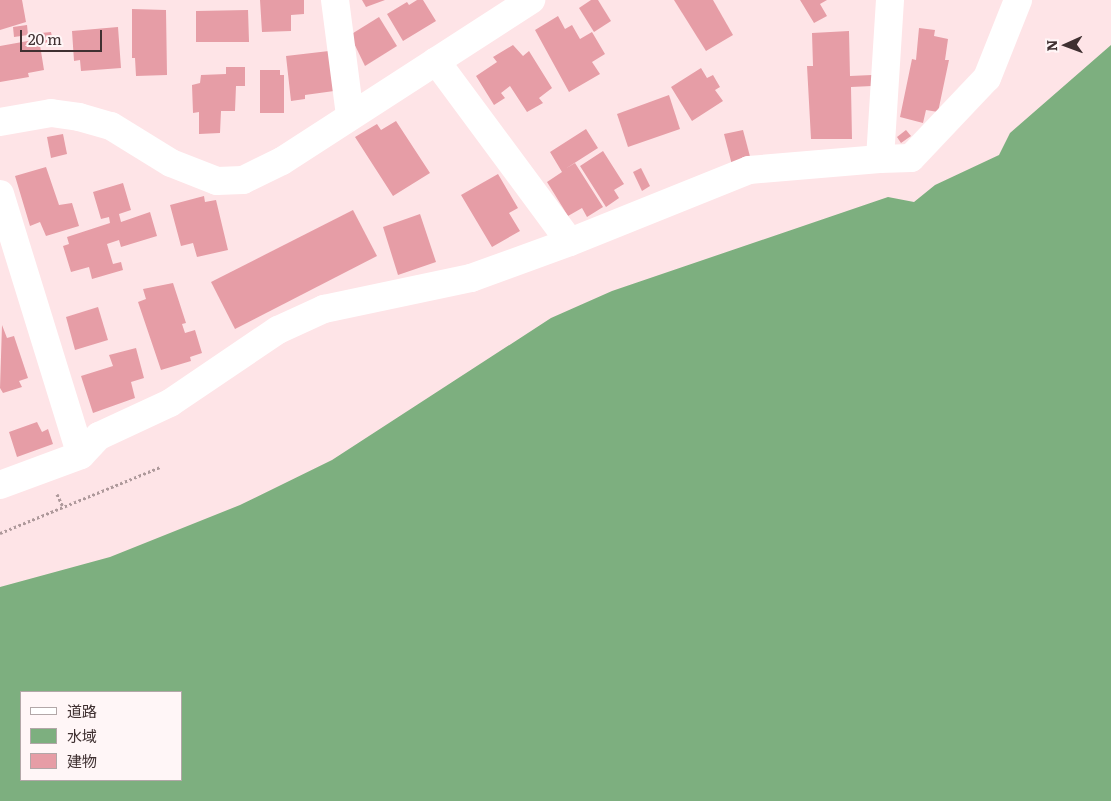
<!DOCTYPE html>
<meta charset="utf-8">
<style>
body{margin:0}
#map{position:relative;width:1111px;height:801px;overflow:hidden;background:#fee4e7;font-family:Literata,"Noto Sans JP",serif}
div>[style]{position:absolute}
.water>*{inset:0;background:#7daf7f}
.building>*{inset:0;background:#e69da6}
.path>*{height:3px;margin-top:-1.5px;transform-origin:0;background:repeating-linear-gradient(90deg,#ae999b 0 2.5px,transparent 0 5px)}
.minor>*{height:28px;margin:-14px;padding:0 14px;transform-origin:14px;border-radius:14px;background:#fff}
.tertiary>*{height:28px;margin:-14px;padding:0 14px;transform-origin:14px;border-radius:14px;background:#fff}
span{translate:-50% -50%;white-space:nowrap;text-align:center;line-height:1.15;-webkit-text-stroke:4px #fff6f7;paint-order:stroke}
.legend{position:absolute;left:20px;top:691px;width:162px;height:90px;box-sizing:border-box;background:#fff6f7;border:1px solid #b2a7a8;margin:0;padding:6px 9px;list-style:none;font-size:15px;color:#3f3031}
.legend li{display:flex;align-items:center;gap:10px;height:25px}
.legend b{width:25px;border:1px solid #b2a7a8}
.north{position:absolute;left:1041px;top:20px;width:50px;height:50px;-webkit-text-stroke:4px #fff6f7;paint-order:stroke;rotate:268deg;font-size:14px;font-weight:700;line-height:20px;text-align:center;color:#3f3031}
.north::after{content:'';display:block;margin:auto;width:18px;height:22px;background:#3f3031;clip-path:polygon(50% 0,100% 100%,50% 72%,0 100%)}
.scale{position:absolute;left:20px;top:30px;width:82px;height:22px;box-sizing:border-box;border:2px solid #3f3031;border-top:0;padding-left:6px;font-size:15px;line-height:18px;white-space:nowrap;color:#3f3031;-webkit-text-stroke:4px #fff6f7;paint-order:stroke}
</style>
<div id="map">
<div class="water">
<div style="clip-path:polygon(evenodd,1111px 45px,1111px 801px,0 801px,0 587px,110px 557px,240px 505px,332px 460px,551px 318px,612px 291px,888px 197px,914px 202px,935px 185px,999px 155px,1010px 133px,1111px 45px,21px 692px,181px 692px,181px 780px,21px 780px,21px 692px)"></div>
</div>
<div class="building">
<div style="clip-path:polygon(0 0,22px 0,26px 22px,0 30px)"></div>
<div style="clip-path:polygon(260px 0,304px 0,304px 14px,291px 15px,291px 31px,262px 32px)"></div>
<div style="clip-path:polygon(362px 0,385px 0,366px 7px)"></div>
<div style="clip-path:polygon(417px 0,423px 0,436px 21px,403px 41px,387px 14px,407px 2px,409px 5px)"></div>
<div style="clip-path:polygon(591px 0,598px 0,611px 21px,594px 32px,579px 8px)"></div>
<div style="clip-path:polygon(674px 0,713px 0,733px 35px,706px 51px)"></div>
<div style="clip-path:polygon(800px 0,827px 0,820px 4px,827px 16px,814px 23px)"></div>
<div style="clip-path:polygon(132px 9px,166px 10px,167px 75px,136px 76px,135px 58px,132px 58px)"></div>
<div style="clip-path:polygon(248px 10px,249px 42px,196px 42px,196px 11px)"></div>
<div style="clip-path:polygon(558px 16px,565px 29px,572px 25px,580px 39px,592px 32px,605px 54px,592px 62px,600px 74px,569px 92px,535px 30px)"></div>
<div style="clip-path:polygon(379px 17px,397px 46px,365px 66px,350px 35px)"></div>
<div style="clip-path:polygon(27px 25px,28px 35px,14px 37px,13px 27px)"></div>
<div style="clip-path:polygon(118px 27px,121px 68px,81px 71px,80px 60px,74px 61px,72px 31px)"></div>
<div style="clip-path:polygon(919px 28px,935px 30px,934px 36px,948px 39px,945px 60px,949px 60px,938px 112px,926px 110px,923px 123px,900px 117px,912px 59px,916px 60px)"></div>
<div style="clip-path:polygon(849px 31px,850px 76px,872px 75px,872px 86px,851px 87px,852px 139px,811px 139px,807px 66px,813px 66px,812px 33px)"></div>
<div style="clip-path:polygon(51px 32px,53px 42px,43px 43px,41px 33px)"></div>
<div style="clip-path:polygon(39px 39px,44px 70px,28px 73px,29px 77px,0 82px,0 46px)"></div>
<div style="clip-path:polygon(513px 45px,523px 56px,529px 51px,552px 88px,539px 98px,543px 103px,527px 112px,510px 86px,501px 93px,505px 98px,494px 105px,476px 76px,497px 62px,493px 57px)"></div>
<div style="clip-path:polygon(329px 51px,334px 91px,305px 95px,305px 99px,291px 101px,286px 56px)"></div>
<div style="clip-path:polygon(226px 67px,245px 67px,245px 86px,236px 86px,235px 111px,221px 111px,220px 133px,199px 134px,199px 112px,193px 113px,192px 85px,200px 83px,201px 75px,226px 74px)"></div>
<div style="clip-path:polygon(701px 68px,707px 78px,713px 75px,720px 87px,715px 90px,723px 101px,692px 121px,671px 87px)"></div>
<div style="clip-path:polygon(260px 70px,280px 70px,280px 75px,284px 75px,284px 113px,260px 113px)"></div>
<div style="clip-path:polygon(669px 95px,680px 129px,628px 147px,617px 114px)"></div>
<div style="clip-path:polygon(396px 121px,430px 173px,393px 196px,355px 137px,377px 124px,381px 130px)"></div>
<div style="clip-path:polygon(586px 129px,598px 148px,565px 169px,575px 163px,603px 207px,587px 217px,582px 208px,568px 216px,547px 182px,562px 172px,550px 152px)"></div>
<div style="clip-path:polygon(743px 130px,752px 164px,733px 169px,724px 134px)"></div>
<div style="clip-path:polygon(906px 130px,911px 136px,901px 143px,897px 137px)"></div>
<div style="clip-path:polygon(63px 134px,67px 154px,51px 158px,47px 137px)"></div>
<div style="clip-path:polygon(603px 151px,624px 184px,614px 190px,619px 198px,606px 207px,580px 166px)"></div>
<div style="clip-path:polygon(46px 167px,59px 205px,72px 203px,79px 226px,46px 236px,40px 222px,30px 226px,15px 176px)"></div>
<div style="clip-path:polygon(641px 168px,650px 186px,642px 191px,633px 172px)"></div>
<div style="clip-path:polygon(498px 174px,518px 208px,509px 213px,520px 231px,492px 247px,461px 195px)"></div>
<div style="clip-path:polygon(123px 183px,131px 210px,119px 214px,121px 222px,150px 212px,157px 236px,121px 247px,119px 240px,107px 244px,113px 264px,121px 262px,123px 270px,92px 279px,89px 267px,71px 272px,63px 246px,69px 244px,67px 237px,110px 223px,109px 217px,101px 219px,93px 192px)"></div>
<div style="clip-path:polygon(204px 196px,205px 202px,216px 200px,228px 250px,197px 257px,193px 243px,181px 246px,170px 205px)"></div>
<div style="clip-path:polygon(353px 210px,377px 256px,235px 329px,211px 282px)"></div>
<div style="clip-path:polygon(420px 214px,436px 262px,398px 275px,383px 227px)"></div>
<div style="clip-path:polygon(173px 283px,186px 323px,182px 324px,185px 333px,195px 330px,202px 353px,190px 357px,191px 361px,161px 370px,138px 302px,146px 299px,143px 289px)"></div>
<div style="clip-path:polygon(98px 307px,108px 340px,75px 350px,66px 317px)"></div>
<div style="clip-path:polygon(2px 325px,7px 338px,14px 336px,28px 378px,19px 381px,22px 387px,3px 393px,0 388px)"></div>
<div style="clip-path:polygon(136px 348px,144px 378px,131px 382px,135px 398px,93px 413px,81px 376px,113px 366px,109px 355px)"></div>
<div style="clip-path:polygon(37px 422px,42px 432px,48px 429px,53px 444px,17px 457px,9px 432px)"></div>
</div>
<div class="path">
<div style="left:57px;top:494px;width:14px;rotate:65deg"></div>
<div style="left:0;top:533px;width:173px;rotate:-22.4deg"></div>
</div>
<div class="minor">
<div style="left:335px;top:0;width:117px;rotate:82.6deg"></div>
<div style="left:890px;top:0;width:159px;rotate:93.6deg"></div>
<div style="left:880px;top:159px;width:31px;rotate:-2deg"></div>
<div style="left:911px;top:158px;width:110px;rotate:-46.5deg"></div>
<div style="left:987px;top:78px;width:84px;rotate:-68.3deg"></div>
<div style="left:436px;top:61px;width:225px;rotate:53.5deg"></div>
<div style="left:570px;top:242px;width:193px;rotate:-21.9deg"></div>
<div style="left:749px;top:170px;width:131px;rotate:-4.8deg"></div>
<div style="left:0;top:194px;width:273px;rotate:72.8deg"></div>
<div style="left:81px;top:455px;width:86px;rotate:159.7deg"></div>
<div style="left:81px;top:455px;width:26px;rotate:-47deg"></div>
<div style="left:99px;top:436px;width:78px;rotate:-24.9deg"></div>
<div style="left:170px;top:403px;width:130px;rotate:-34.1deg"></div>
<div style="left:278px;top:330px;width:51px;rotate:-24.5deg"></div>
<div style="left:324px;top:309px;width:150px;rotate:-11.9deg"></div>
<div style="left:471px;top:278px;width:105px;rotate:-20deg"></div>
</div>
<div class="tertiary">
<div style="left:0;top:122px;width:52px;rotate:-10deg"></div>
<div style="left:51px;top:113px;width:28px;rotate:8deg"></div>
<div style="left:79px;top:117px;width:33px;rotate:16deg"></div>
<div style="left:111px;top:126px;width:70px;rotate:31.7deg"></div>
<div style="left:171px;top:163px;width:49px;rotate:21.4deg"></div>
<div style="left:217px;top:181px;width:26px;rotate:-2deg"></div>
<div style="left:243px;top:180px;width:43px;rotate:-26deg"></div>
<div style="left:282px;top:161px;width:297px;rotate:-32.9deg"></div>
</div>
<ul class="legend">
<li><b style="height:6px;background:#fff"></b>道路</li>
<li><b style="height:14px;background:#7daf7f"></b>水域</li>
<li><b style="height:14px;background:#e69da6"></b>建物</li>
</ul>
<div class="north">N</div>
<div class="scale">20 m</div>
</div>
